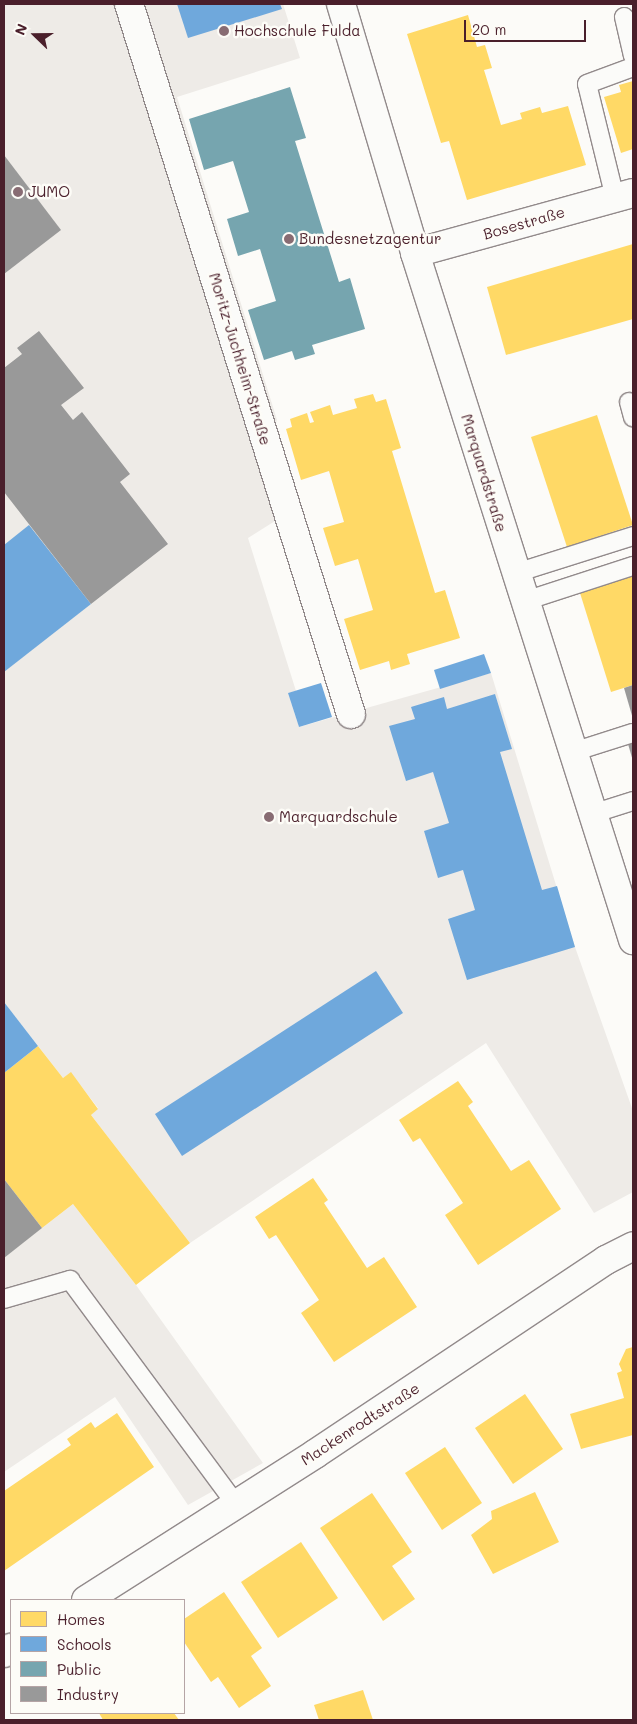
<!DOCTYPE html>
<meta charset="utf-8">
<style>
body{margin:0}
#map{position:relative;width:637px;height:1724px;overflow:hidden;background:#fcfbf8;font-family:Mali,sans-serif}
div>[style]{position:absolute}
.built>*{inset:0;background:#eeebe7}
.homes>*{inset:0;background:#ffd966}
.schools>*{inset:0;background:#6fa8dc}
.public>*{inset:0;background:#76a5af}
.industry>*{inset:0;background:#999}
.roads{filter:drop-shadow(1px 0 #928a8b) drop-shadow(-1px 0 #928a8b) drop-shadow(0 1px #928a8b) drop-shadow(0 -1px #928a8b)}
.lane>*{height:18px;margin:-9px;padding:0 9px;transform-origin:9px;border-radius:9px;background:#fbfbf9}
.street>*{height:28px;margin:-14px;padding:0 14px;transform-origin:14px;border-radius:14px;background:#fbfbf9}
.secondary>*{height:28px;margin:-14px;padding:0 14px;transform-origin:14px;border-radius:14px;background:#fbfbf9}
.dots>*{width:14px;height:14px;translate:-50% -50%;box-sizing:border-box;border:2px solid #fdfcf7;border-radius:50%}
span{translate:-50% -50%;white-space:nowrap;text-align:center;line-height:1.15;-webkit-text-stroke:5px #fdfcf7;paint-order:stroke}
.poi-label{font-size:15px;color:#4a1f2b}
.left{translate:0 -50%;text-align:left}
.street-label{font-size:15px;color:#4a1f2b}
.frame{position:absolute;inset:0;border:5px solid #4a1f2b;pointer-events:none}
.legend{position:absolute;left:10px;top:1599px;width:175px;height:115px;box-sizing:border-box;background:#fdfcf7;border:1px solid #b5a4a5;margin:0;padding:6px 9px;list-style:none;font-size:15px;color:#4a1f2b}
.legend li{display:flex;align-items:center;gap:10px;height:25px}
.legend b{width:25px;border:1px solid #b5a4a5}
.north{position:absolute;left:10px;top:10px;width:50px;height:50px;-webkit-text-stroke:4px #fdfcf7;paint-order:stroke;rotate:292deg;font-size:14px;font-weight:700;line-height:20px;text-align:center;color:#4a1f2b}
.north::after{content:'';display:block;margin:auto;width:18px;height:22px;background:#4a1f2b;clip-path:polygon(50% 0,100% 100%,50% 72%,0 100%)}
.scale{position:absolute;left:464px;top:20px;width:122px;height:22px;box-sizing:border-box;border:2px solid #4a1f2b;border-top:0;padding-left:6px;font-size:15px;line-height:18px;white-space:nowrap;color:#4a1f2b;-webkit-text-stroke:4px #fdfcf7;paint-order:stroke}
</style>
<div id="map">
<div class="built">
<div style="clip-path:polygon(4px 4px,283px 4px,300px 58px,177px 97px,277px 420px,261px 475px,275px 521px,248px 538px,296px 691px,288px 693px,299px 727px,491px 673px,575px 947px,633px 1111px,633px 1192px,594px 1213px,486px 1043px,190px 1243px,91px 1115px,98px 1108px,71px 1073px,63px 1078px,4px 1002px)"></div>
<div style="clip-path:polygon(4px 1179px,42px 1228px,73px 1204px,136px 1285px,263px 1463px,188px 1505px,115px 1397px,4px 1472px)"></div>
</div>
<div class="homes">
<div style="clip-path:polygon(468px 15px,477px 47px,485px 45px,492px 68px,484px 70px,501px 125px,522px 119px,520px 113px,540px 107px,542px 113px,568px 106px,586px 165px,467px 200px,449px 141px,441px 143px,407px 34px)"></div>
<div style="clip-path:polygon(633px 81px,633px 149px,621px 153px,604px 97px,621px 92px,619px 85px)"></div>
<div style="clip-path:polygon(633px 244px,633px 319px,506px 355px,487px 287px)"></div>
<div style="clip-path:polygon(373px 394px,376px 402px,386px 399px,401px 448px,392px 451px,435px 593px,445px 590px,460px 638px,407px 654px,410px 664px,391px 670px,389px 661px,360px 670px,344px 619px,373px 610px,358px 559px,335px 566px,323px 528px,344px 522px,329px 471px,301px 480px,286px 429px,292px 427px,290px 419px,307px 413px,310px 423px,314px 422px,310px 412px,330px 405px,333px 415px,357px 408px,354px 399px)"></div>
<div style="clip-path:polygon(597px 415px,633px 525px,567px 547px,531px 437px)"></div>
<div style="clip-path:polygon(633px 576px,633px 685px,611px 692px,580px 593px)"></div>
<div style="clip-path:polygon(38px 1046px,63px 1078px,71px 1072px,98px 1109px,91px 1115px,190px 1243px,136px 1285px,73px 1204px,42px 1228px,4px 1179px,4px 1073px)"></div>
<div style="clip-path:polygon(458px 1081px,473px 1102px,468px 1106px,511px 1171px,529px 1160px,561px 1209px,478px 1265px,445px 1215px,463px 1203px,420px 1138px,413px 1142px,399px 1120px)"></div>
<div style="clip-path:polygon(313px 1178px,328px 1200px,324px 1203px,367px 1268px,384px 1257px,417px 1307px,334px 1362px,301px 1313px,319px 1300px,276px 1235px,269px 1239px,255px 1217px)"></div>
<div style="clip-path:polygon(633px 1347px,633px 1435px,581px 1449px,570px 1414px,624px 1398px,617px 1373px,622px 1371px,619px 1364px,626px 1349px)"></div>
<div style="clip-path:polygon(525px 1394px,563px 1449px,513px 1484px,475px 1428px)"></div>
<div style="clip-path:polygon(117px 1413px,154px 1467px,4px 1571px,4px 1491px,71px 1445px,67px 1439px,91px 1422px,95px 1428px)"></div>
<div style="clip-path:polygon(445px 1447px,482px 1503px,442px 1530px,405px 1473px)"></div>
<div style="clip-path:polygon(535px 1492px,559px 1542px,493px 1574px,471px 1535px,492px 1519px,491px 1511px)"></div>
<div style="clip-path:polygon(372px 1493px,412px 1552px,392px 1566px,415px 1599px,383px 1621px,320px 1528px)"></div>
<div style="clip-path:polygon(301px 1542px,338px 1598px,278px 1638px,241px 1582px)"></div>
<div style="clip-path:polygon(224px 1592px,262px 1648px,251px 1656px,271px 1686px,239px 1708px,218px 1677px,211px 1682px,184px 1642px,184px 1619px)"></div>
<div style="clip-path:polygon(363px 1690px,373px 1720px,319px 1720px,314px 1705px)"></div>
<div style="clip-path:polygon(99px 1713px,174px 1713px,179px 1720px,103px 1720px)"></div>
</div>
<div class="schools">
<div style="clip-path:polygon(177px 4px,280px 4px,282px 9px,188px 38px)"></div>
<div style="clip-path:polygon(29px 525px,91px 604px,4px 672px,4px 545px)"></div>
<div style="clip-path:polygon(484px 654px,491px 673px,440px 689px,434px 670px)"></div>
<div style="clip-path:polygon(321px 683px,332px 717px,299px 727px,288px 693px)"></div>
<div style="clip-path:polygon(495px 694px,512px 749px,500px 752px,542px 890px,557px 886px,575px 947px,467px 980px,448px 919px,475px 910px,463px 870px,438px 878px,424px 831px,449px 823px,433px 772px,406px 781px,389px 726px,415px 719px,411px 707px,444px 697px,447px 709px)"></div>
<div style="clip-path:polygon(376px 971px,403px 1013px,182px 1156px,155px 1114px)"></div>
<div style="clip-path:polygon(4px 1002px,38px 1046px,4px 1073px)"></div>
</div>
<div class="public">
<div style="clip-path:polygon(290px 87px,306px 138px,295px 141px,339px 282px,350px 278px,365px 329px,312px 345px,315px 354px,295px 360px,292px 351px,264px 360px,248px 310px,276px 301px,260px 249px,238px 256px,227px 219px,249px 212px,233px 161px,204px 170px,189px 119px)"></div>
</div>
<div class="industry">
<div style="clip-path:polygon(4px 155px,61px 230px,4px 274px)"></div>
<div style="clip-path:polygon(39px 331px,84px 388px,61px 405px,73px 420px,82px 412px,130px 474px,120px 482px,168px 544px,91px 604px,4px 492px,4px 368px,22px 354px,17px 348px)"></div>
<div style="clip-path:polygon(633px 685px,633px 719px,624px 688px)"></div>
<div style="clip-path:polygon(633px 742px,633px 761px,628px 744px)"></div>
<div style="clip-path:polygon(4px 1179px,42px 1228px,4px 1258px)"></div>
</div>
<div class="roads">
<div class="lane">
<div style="left:624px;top:17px;width:40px;rotate:77deg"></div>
<div style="left:615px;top:198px;width:117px;rotate:-103.8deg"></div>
<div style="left:587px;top:84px;width:49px;rotate:-20.3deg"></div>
<div style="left:629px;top:402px;width:16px;rotate:75deg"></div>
<div style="left:516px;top:573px;width:123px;rotate:-17.5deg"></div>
<div style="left:525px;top:601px;width:114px;rotate:-18deg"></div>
<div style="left:573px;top:752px;width:63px;rotate:-17.6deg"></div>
<div style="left:592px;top:814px;width:43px;rotate:-17.6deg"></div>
<div style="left:4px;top:1299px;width:69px;rotate:-16.1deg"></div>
<div style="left:70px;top:1280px;width:279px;rotate:53.5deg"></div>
</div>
<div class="street">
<div style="left:129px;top:4px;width:744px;rotate:72.64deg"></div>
<div style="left:341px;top:4px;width:260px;rotate:73.4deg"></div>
<div style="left:415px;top:253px;width:721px;rotate:72.39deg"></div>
<div style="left:415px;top:253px;width:226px;rotate:-15.4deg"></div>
</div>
<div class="secondary">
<div style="left:86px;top:1600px;width:272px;rotate:-32.5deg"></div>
<div style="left:315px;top:1454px;width:350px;rotate:-33.7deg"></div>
<div style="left:606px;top:1260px;width:30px;rotate:-27deg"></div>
<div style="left:4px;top:1653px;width:9px;rotate:-36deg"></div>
</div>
</div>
<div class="dots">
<div style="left:224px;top:31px;background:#886c73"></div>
<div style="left:18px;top:192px;background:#886c73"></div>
<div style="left:289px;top:239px;background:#886c73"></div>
<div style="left:269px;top:817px;background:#886c73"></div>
</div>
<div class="poi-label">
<span class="left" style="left:234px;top:31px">Hochschule Fulda</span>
<span class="left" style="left:28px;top:192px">JUMO</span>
<span class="left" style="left:299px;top:239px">Bundesnetzagentur</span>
<span class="left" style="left:279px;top:817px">Marquardschule</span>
</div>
<div class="street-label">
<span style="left:524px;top:223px;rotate:-16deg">Bosestraße</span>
<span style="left:240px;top:359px;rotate:73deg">Moritz-Juchheim-Straße</span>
<span style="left:484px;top:473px;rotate:73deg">Marquardstraße</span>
<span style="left:360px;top:1424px;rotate:-33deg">Mackenrodtstraße</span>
</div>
<div class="frame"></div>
<ul class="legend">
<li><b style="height:14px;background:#ffd966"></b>Homes</li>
<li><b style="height:14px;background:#6fa8dc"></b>Schools</li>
<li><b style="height:14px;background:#76a5af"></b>Public</li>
<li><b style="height:14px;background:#999"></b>Industry</li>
</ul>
<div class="north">N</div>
<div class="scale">20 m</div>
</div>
